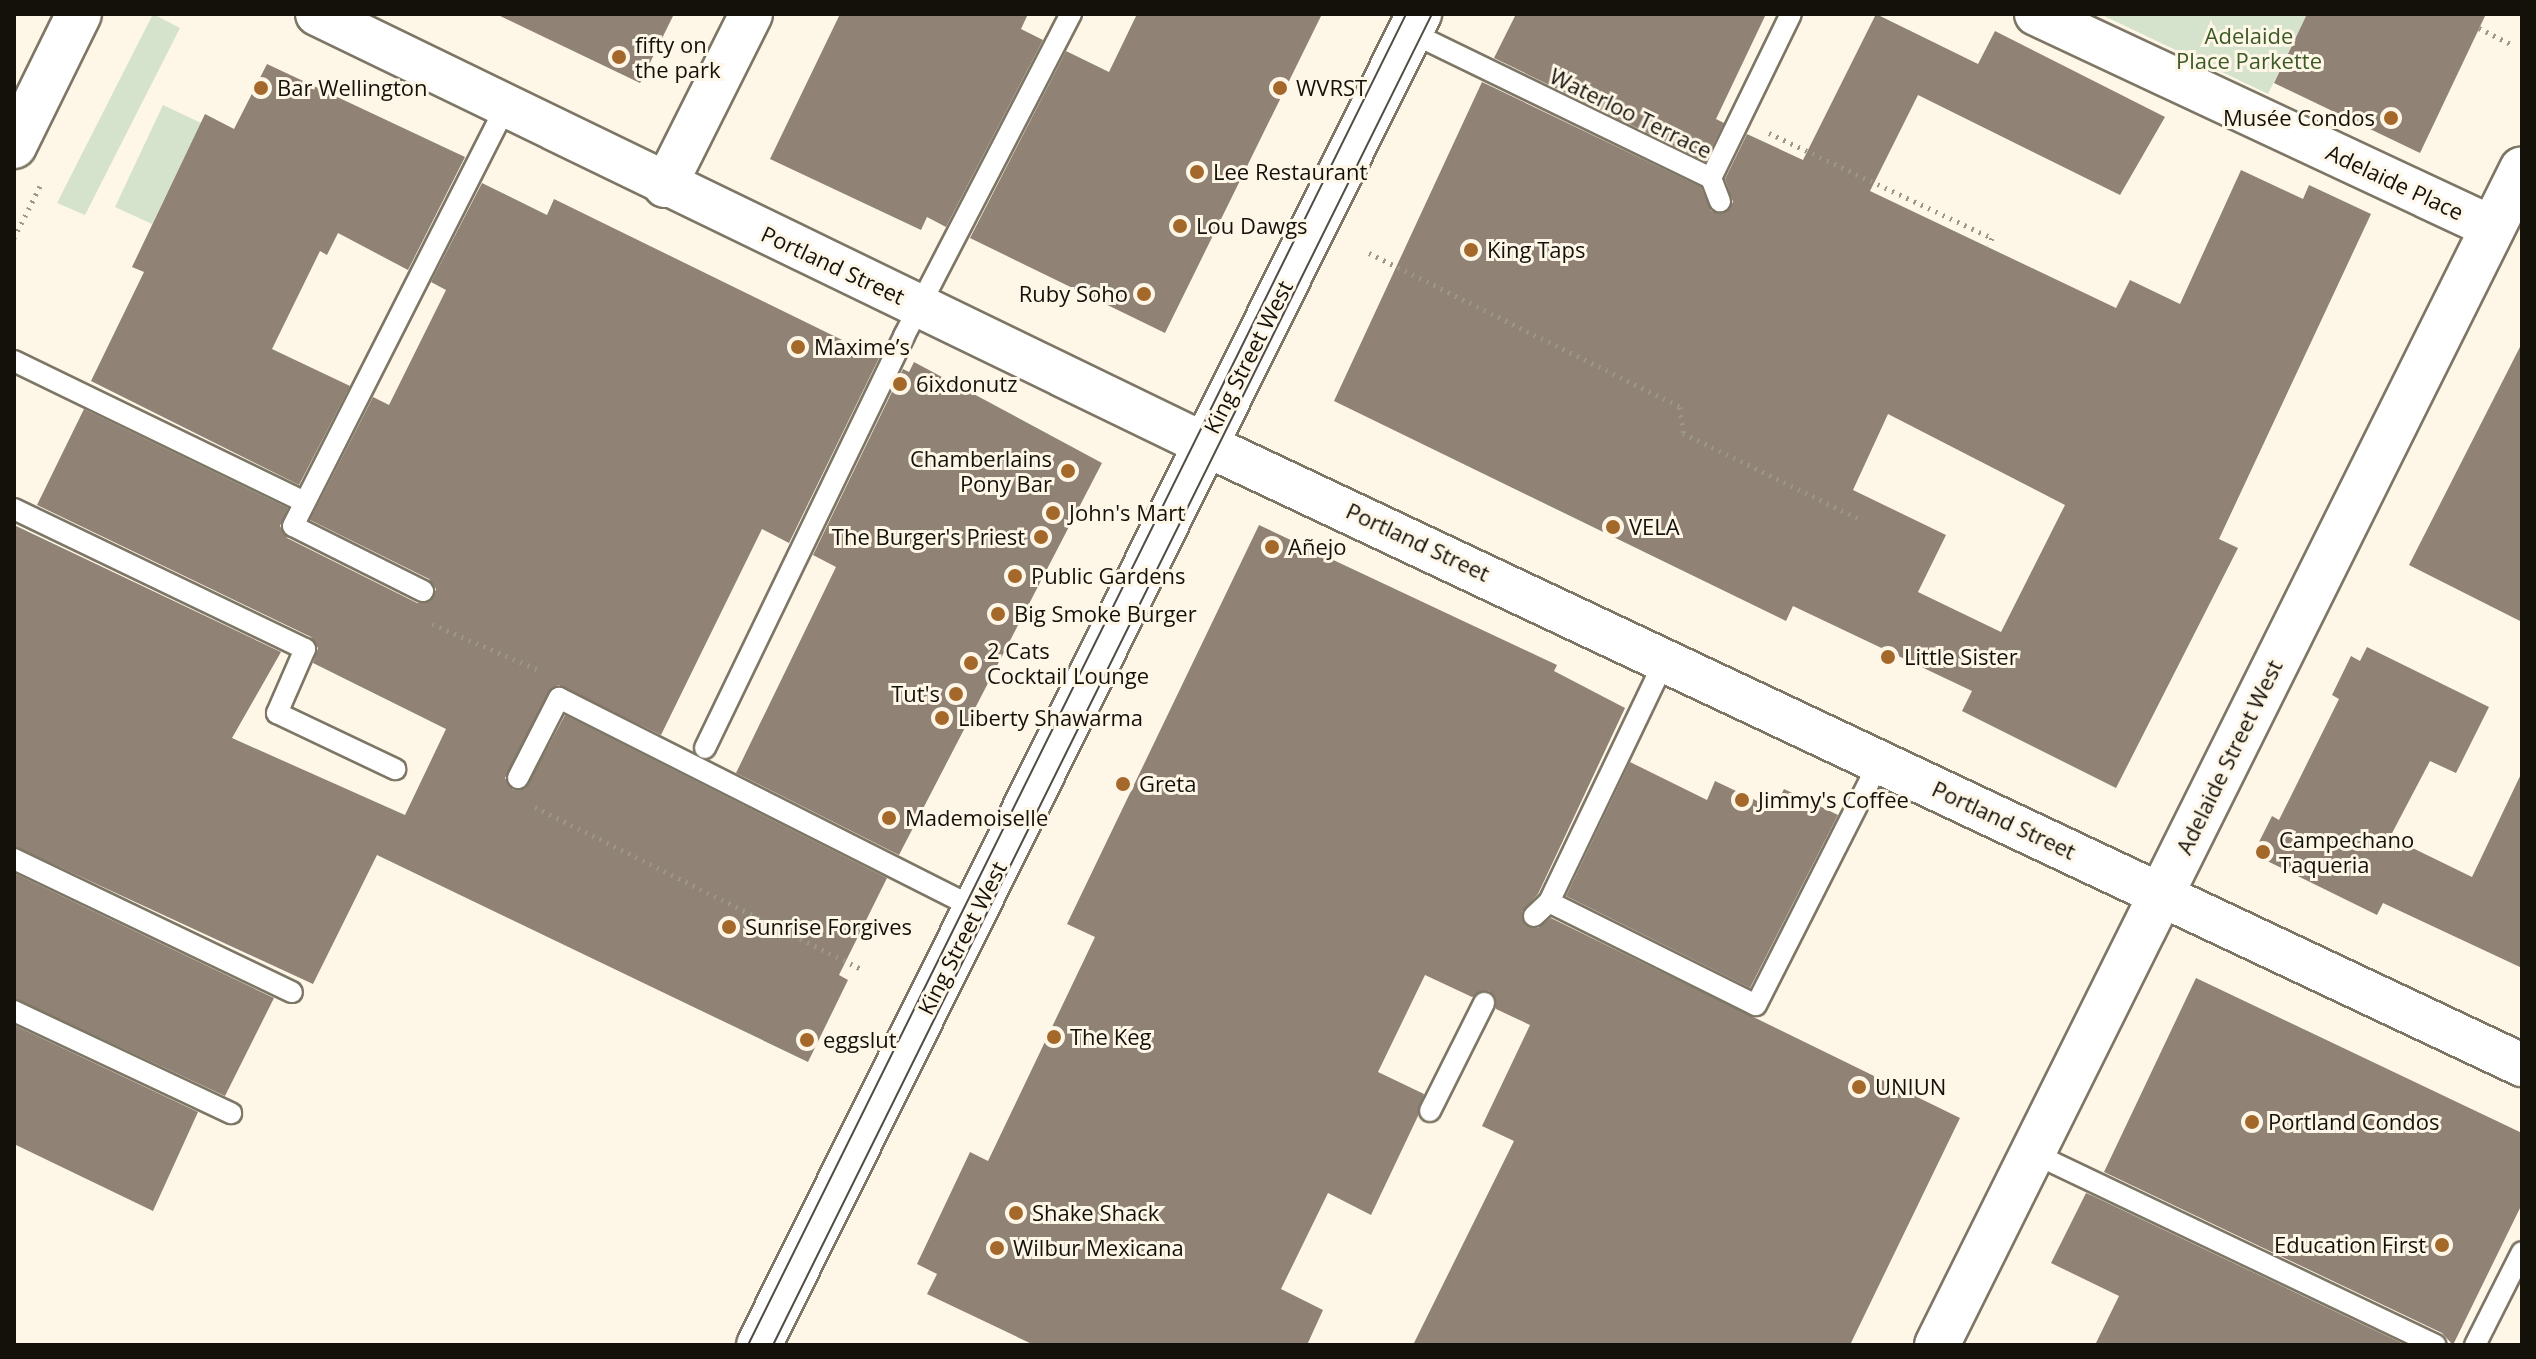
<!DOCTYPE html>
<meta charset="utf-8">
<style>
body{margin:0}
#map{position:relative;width:2536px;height:1359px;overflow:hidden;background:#fef7e8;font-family:"Open Sans",sans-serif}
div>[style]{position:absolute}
.green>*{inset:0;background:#d5e3cc}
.building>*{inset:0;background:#908274}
.path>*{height:5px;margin-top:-2.5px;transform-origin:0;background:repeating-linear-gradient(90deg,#9b968a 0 2px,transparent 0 8px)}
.roads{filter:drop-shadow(2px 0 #7d7665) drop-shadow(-2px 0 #7d7665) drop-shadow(0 2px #7d7665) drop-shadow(0 -2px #7d7665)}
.lane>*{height:20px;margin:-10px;padding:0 10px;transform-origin:10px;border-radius:10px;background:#fff}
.street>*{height:42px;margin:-21px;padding:0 21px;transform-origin:21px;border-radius:21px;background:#fff}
.secondary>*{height:44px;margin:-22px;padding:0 22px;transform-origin:22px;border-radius:22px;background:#fff}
.tram>*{height:2px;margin:-1px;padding:0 1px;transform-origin:1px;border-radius:1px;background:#504c44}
.dots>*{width:22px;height:22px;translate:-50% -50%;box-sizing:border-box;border:4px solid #fef7e8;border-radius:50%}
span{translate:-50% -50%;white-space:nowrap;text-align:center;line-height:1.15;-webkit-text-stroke:6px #fef7e8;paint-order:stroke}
.park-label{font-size:22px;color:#3c5a26}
.poi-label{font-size:22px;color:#14110b}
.left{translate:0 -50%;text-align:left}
.right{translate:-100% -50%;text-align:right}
.street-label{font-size:22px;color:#14110b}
.frame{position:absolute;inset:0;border:16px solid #14110b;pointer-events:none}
</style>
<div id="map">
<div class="green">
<div style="clip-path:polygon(153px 14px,180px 28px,85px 215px,57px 203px)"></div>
<div style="clip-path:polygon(2100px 14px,2307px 14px,2268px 94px)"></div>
<div style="clip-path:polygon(163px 105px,201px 123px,152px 224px,115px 207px)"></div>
</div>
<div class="building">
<div style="clip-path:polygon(496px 14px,674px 14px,640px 83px)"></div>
<div style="clip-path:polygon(840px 14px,1028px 14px,1021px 29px,1043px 40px,946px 227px,927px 217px,921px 230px,770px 159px)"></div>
<div style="clip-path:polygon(1137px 14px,1322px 14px,1165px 333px,970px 238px,1066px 51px,1109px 72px)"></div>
<div style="clip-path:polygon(1516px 14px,1766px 14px,1716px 119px,1724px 123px,1705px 161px,1494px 58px)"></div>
<div style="clip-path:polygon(evenodd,1876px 14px,1978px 64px,1995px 31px,2165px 117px,2120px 195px,1918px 95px,1870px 191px,2116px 308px,2130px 280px,2180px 304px,2241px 170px,2303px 199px,2309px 185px,2371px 214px,2219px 539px,2238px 548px,2116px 788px,1962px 711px,1972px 691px,1793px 606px,1786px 621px,1334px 401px,1482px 82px,1701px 187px,1711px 211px,1724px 213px,1733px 202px,1725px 179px,1747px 134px,1803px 160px,1876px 14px,1888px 414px,2065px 505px,2001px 632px,1918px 592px,1946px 535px,1853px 490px,1888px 414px)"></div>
<div style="clip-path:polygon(2307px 14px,2486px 14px,2420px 153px,2274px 83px)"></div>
<div style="clip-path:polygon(267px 64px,465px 157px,408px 270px,338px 233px,327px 255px,320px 251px,272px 349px,350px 386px,299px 485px,91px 381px,144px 272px,132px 267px,205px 114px,234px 129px)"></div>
<div style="clip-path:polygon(482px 183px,547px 215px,554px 199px,879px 358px,789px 543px,762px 529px,661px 735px,558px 685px,505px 778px,513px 790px,526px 788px,565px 715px,887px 878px,839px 975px,848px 980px,808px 1062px,377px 855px,313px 984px,14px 846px,14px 525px,281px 652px,232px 738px,405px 815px,446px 729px,313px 663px,318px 648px,311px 637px,37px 505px,84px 409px,288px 508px,280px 526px,287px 538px,417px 603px,431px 601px,436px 589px,429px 579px,310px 520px,373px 397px,389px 405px,446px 290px,431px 282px)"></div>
<div style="clip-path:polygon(2522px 343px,2522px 622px,2409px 565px)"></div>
<div style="clip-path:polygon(914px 362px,1102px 463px,899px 855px,736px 773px,836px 567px,813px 555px,903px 369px,909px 372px)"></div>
<div style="clip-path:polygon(1259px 525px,1557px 665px,1554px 671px,1625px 708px,1538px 894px,1522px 912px,1525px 925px,1538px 928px,1551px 918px,1960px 1118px,1850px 1345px,1413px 1345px,1514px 1141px,1482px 1126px,1530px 1025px,1496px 1009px,1489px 991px,1472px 997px,1425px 975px,1378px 1072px,1424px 1094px,1418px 1116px,1371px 1215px,1328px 1193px,1281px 1289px,1323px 1310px,1307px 1345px,1034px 1345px,927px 1294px,937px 1274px,917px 1264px,970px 1152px,988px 1161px,1095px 937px,1067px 924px)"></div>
<div style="clip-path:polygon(2367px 647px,2489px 707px,2456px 773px,2430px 761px,2390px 837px,2472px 877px,2522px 772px,2522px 968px,2383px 903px,2377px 915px,2253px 854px,2272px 816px,2279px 820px,2339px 699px,2332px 695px,2351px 656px,2360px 661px)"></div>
<div style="clip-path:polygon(1630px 762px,1707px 800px,1715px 781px,1774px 809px,1784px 789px,1838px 815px,1750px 988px,1566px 896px)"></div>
<div style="clip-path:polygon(14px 873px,274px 998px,225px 1096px,14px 998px)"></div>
<div style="clip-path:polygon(2196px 978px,2522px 1133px,2522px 1204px,2453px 1345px,2442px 1333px,2104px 1172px)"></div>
<div style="clip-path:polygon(14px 1025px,198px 1112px,153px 1211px,14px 1144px)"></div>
<div style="clip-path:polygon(2086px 1193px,2093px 1196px,2406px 1345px,2095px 1345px,2119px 1296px,2051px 1263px)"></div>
</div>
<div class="path">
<div style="left:2479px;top:28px;width:37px;rotate:27deg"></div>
<div style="left:1769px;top:133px;width:246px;rotate:25.2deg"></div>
<div style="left:1992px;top:238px;width:8px;rotate:113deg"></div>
<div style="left:14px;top:238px;width:58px;rotate:-63.4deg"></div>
<div style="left:1369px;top:253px;width:347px;rotate:26.3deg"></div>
<div style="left:1680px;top:407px;width:26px;rotate:83deg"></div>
<div style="left:1683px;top:433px;width:198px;rotate:26deg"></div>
<div style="left:432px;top:624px;width:119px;rotate:23.3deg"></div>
<div style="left:535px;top:807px;width:367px;rotate:26.4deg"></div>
</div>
<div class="roads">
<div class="lane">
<div style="left:1410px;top:32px;width:335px;rotate:25.9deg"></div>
<div style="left:1711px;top:178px;width:182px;rotate:-64deg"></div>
<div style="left:1711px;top:178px;width:25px;rotate:69deg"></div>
<div style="left:14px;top:361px;width:323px;rotate:25.9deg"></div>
<div style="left:14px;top:509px;width:323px;rotate:25.7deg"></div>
<div style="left:305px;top:649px;width:70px;rotate:113.6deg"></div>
<div style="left:277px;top:713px;width:131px;rotate:25.4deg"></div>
<div style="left:423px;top:591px;width:145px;rotate:-153.4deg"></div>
<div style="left:293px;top:526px;width:471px;rotate:-63.1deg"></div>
<div style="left:705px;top:748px;width:458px;rotate:-64.2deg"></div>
<div style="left:904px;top:336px;width:363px;rotate:-62.6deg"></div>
<div style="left:518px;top:778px;width:90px;rotate:-62.9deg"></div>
<div style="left:559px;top:698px;width:468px;rotate:26.8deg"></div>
<div style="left:14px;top:859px;width:308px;rotate:25.6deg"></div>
<div style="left:1549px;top:902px;width:231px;rotate:26.5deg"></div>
<div style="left:1756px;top:1005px;width:274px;rotate:-63.1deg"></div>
<div style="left:1534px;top:916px;width:21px;rotate:-43deg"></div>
<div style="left:1549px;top:902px;width:271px;rotate:-64.4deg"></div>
<div style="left:14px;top:1011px;width:240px;rotate:25.2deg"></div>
<div style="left:1430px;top:1111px;width:121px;rotate:-63.4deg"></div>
<div style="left:2033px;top:1153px;width:446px;rotate:25.5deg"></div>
<div style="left:2475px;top:1345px;width:104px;rotate:-63.2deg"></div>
</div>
<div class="street">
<div style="left:317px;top:14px;width:986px;rotate:25.86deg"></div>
<div style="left:1204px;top:444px;width:1457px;rotate:25.23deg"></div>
<div style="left:2036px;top:14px;width:505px;rotate:25.09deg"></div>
<div style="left:665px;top:186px;width:192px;rotate:-63.4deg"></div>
</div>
<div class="secondary">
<div style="left:14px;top:146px;width:147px;rotate:-63.8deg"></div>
<div style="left:759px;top:1345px;width:1486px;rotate:-63.62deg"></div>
<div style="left:1937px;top:1345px;width:1313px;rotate:-63.55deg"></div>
</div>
</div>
<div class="tram">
<div style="left:748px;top:1345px;width:1485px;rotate:-63.69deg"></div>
<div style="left:773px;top:1345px;width:1485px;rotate:-63.66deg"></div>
</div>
<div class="dots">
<div style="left:619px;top:57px;background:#a4692a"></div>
<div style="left:261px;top:88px;background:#a4692a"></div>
<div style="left:1280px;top:88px;background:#a4692a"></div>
<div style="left:2391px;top:118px;background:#a4692a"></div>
<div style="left:1197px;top:172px;background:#a4692a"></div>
<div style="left:1180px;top:226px;background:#a4692a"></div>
<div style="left:1471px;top:250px;background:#a4692a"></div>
<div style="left:1144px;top:294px;background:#a4692a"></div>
<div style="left:798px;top:347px;background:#a4692a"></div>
<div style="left:900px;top:384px;background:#a4692a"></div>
<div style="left:1068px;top:471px;background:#a4692a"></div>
<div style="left:1053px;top:513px;background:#a4692a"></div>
<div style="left:1613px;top:527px;background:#a4692a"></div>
<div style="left:1041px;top:537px;background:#a4692a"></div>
<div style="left:1272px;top:547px;background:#a4692a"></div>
<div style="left:1015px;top:576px;background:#a4692a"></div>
<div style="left:998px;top:614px;background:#a4692a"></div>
<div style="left:1888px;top:657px;background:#a4692a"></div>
<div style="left:971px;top:663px;background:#a4692a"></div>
<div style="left:956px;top:694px;background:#a4692a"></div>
<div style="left:942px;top:718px;background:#a4692a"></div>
<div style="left:1123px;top:784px;background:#a4692a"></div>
<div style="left:1742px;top:800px;background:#a4692a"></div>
<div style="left:889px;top:818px;background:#a4692a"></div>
<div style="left:2263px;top:852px;background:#a4692a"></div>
<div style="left:729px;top:927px;background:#a4692a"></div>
<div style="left:1054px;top:1037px;background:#a4692a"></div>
<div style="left:807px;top:1040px;background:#a4692a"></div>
<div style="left:1859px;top:1087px;background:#a4692a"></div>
<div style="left:2252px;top:1122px;background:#a4692a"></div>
<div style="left:1016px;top:1213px;background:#a4692a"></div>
<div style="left:2442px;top:1245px;background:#a4692a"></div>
<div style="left:997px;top:1248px;background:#a4692a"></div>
</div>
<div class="park-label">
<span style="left:2249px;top:48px">Adelaide<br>Place Parkette</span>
</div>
<div class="poi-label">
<span class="left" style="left:635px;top:57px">fifty on<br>the park</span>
<span class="left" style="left:277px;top:88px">Bar Wellington</span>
<span class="left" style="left:1296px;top:88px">WVRST</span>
<span class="right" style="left:2375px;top:118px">Musée Condos</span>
<span class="left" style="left:1213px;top:172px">Lee Restaurant</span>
<span class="left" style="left:1196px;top:226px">Lou Dawgs</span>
<span class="left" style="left:1487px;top:250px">King Taps</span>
<span class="right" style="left:1128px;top:294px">Ruby Soho</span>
<span class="left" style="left:814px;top:347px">Maxime’s</span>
<span class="left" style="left:916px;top:384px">6ixdonutz</span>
<span class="right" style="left:1052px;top:471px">Chamberlains<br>Pony Bar</span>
<span class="left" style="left:1069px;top:513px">John's Mart</span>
<span class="left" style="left:1629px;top:527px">VELA</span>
<span class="right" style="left:1025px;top:537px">The Burger's Priest</span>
<span class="left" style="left:1288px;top:547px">Añejo</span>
<span class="left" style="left:1031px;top:576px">Public Gardens</span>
<span class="left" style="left:1014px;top:614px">Big Smoke Burger</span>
<span class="left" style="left:987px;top:663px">2 Cats<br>Cocktail Lounge</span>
<span class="left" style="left:1904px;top:657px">Little Sister</span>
<span class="right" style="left:940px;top:694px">Tut's</span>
<span class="left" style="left:958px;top:718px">Liberty Shawarma</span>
<span class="left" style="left:1139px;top:784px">Greta</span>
<span class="left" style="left:1758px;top:800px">Jimmy's Coffee</span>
<span class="left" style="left:905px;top:818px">Mademoiselle</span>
<span class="left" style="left:2279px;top:852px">Campechano<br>Taqueria</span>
<span class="left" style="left:745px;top:927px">Sunrise Forgives</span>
<span class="left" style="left:1070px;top:1037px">The Keg</span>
<span class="left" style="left:823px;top:1040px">eggslut</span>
<span class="left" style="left:1875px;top:1087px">UNIUN</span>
<span class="left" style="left:2268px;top:1122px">Portland Condos</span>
<span class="left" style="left:1032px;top:1213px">Shake Shack</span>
<span class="right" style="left:2426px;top:1245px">Education First</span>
<span class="left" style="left:1013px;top:1248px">Wilbur Mexicana</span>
</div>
<div class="street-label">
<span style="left:1631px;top:113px;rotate:26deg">Waterloo Terrace</span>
<span style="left:2395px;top:182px;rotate:25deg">Adelaide Place</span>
<span style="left:833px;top:265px;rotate:25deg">Portland Street</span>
<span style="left:1248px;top:357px;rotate:-63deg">King Street West</span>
<span style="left:1418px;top:542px;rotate:25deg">Portland Street</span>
<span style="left:2229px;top:757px;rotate:-64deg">Adelaide Street West</span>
<span style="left:2004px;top:820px;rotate:25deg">Portland Street</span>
<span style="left:962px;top:938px;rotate:-63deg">King Street West</span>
</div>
<div class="frame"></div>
</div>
